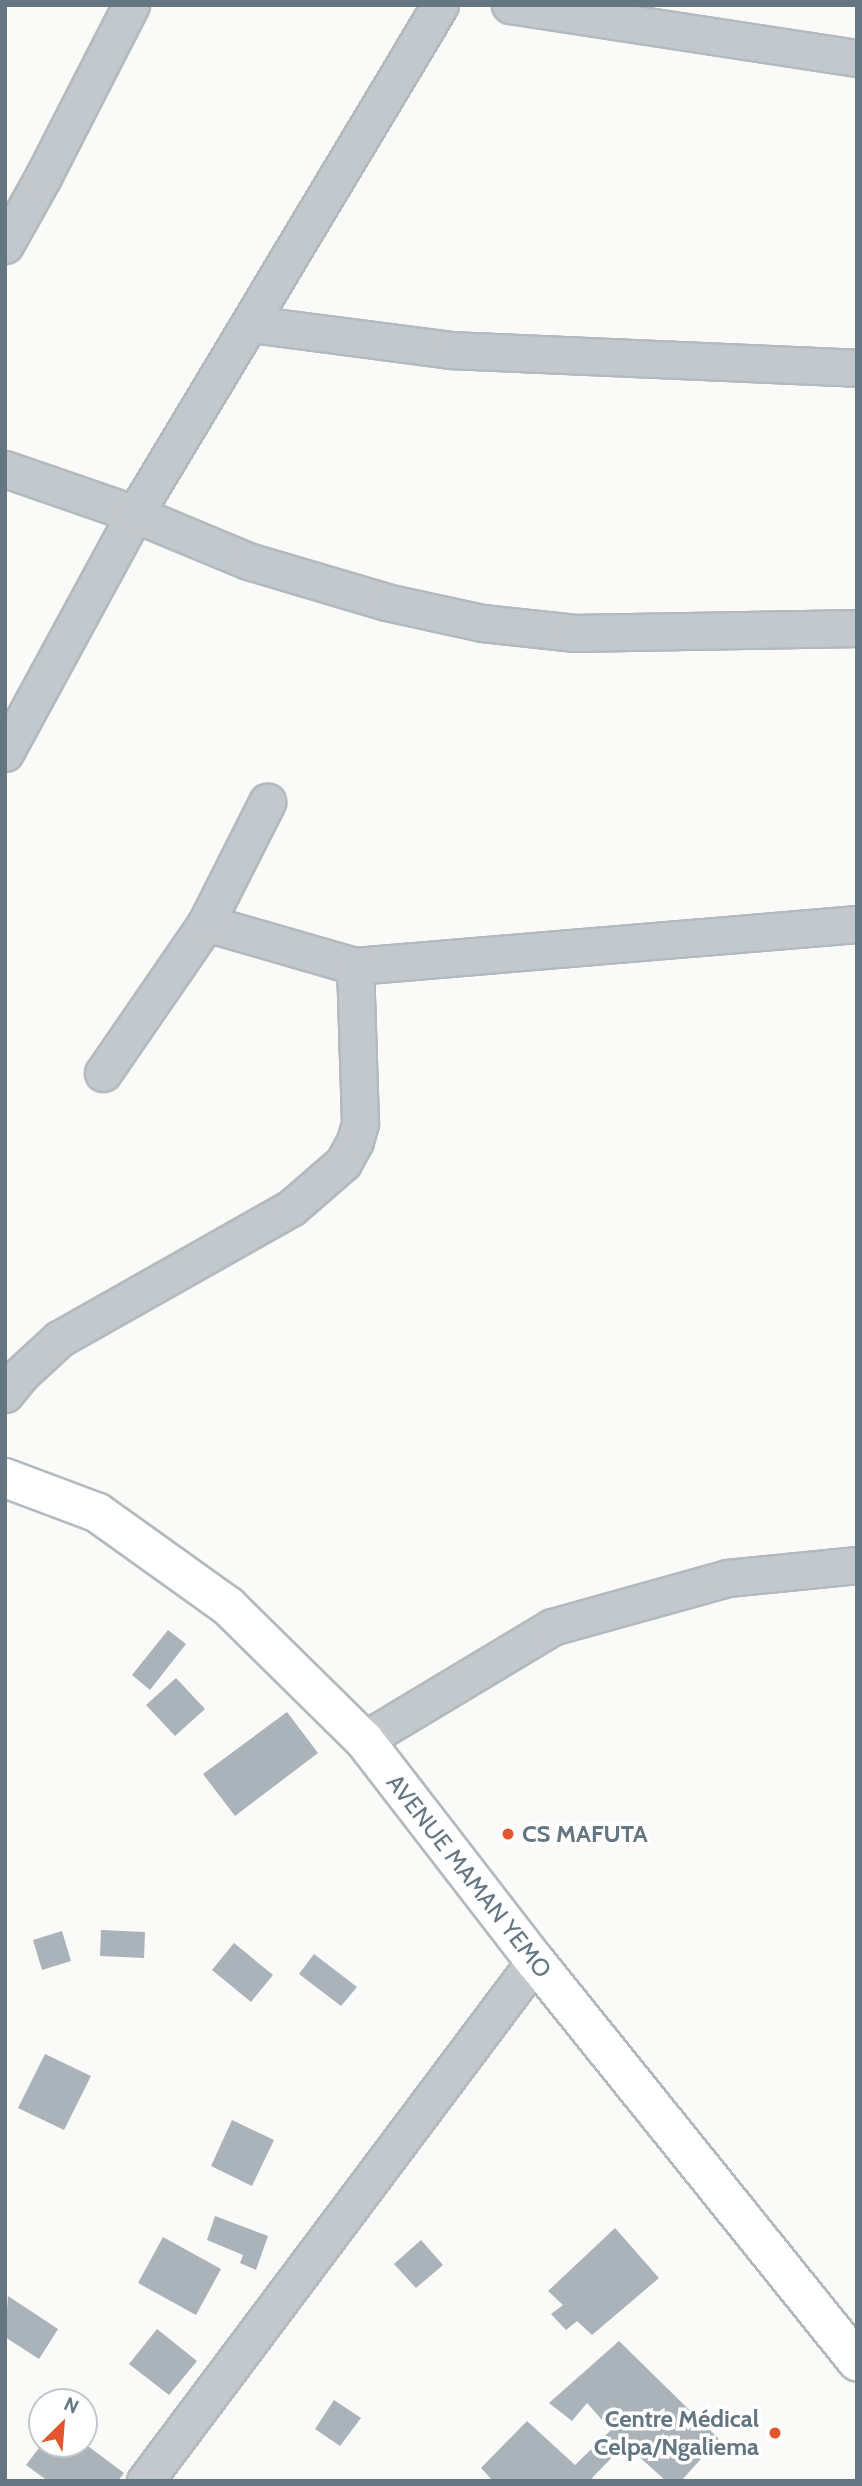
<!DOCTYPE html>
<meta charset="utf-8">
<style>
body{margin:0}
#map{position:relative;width:862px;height:2486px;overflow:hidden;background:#fafaf8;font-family:Cabin,sans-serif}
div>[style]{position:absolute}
.building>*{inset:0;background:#aab3b9}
.roads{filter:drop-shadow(2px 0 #b3babf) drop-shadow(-2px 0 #b3babf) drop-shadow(0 2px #b3babf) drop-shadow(0 -2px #b3babf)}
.street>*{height:35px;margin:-17.5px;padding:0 17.5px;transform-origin:17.5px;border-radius:17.5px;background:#c3c8cc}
.secondary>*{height:38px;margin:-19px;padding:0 19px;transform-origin:19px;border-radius:19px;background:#fff}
.dots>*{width:19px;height:19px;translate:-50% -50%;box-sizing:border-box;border:4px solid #fff;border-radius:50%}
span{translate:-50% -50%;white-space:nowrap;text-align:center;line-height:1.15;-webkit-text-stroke:7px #fff;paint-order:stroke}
.poi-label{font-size:24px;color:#657683;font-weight:700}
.left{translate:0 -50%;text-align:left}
.right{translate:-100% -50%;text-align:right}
.street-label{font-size:24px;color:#657683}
.frame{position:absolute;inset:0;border:7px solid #657683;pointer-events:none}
.north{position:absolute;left:28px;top:2388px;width:70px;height:70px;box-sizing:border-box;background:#fff;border:2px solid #c1c8cd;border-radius:50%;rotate:25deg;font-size:19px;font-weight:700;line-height:28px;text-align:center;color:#657683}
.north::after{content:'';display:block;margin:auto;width:24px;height:32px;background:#e4572e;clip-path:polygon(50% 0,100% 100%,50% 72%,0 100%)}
</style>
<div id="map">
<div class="building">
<div style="clip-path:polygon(168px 1630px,186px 1644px,150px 1690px,132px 1675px)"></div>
<div style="clip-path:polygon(176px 1678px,205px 1709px,175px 1736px,146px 1705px)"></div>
<div style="clip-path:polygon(287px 1712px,318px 1753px,235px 1816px,203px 1774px)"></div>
<div style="clip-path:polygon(101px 1930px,145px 1932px,144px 1958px,100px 1956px)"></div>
<div style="clip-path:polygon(62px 1931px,71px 1961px,42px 1970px,33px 1940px)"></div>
<div style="clip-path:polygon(234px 1943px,273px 1975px,251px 2002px,212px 1970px)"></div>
<div style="clip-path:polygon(314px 1954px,357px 1987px,341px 2006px,299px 1974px)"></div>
<div style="clip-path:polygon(45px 2054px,91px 2076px,64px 2130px,18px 2108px)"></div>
<div style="clip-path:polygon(232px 2120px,274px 2140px,252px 2186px,211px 2166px)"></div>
<div style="clip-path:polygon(215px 2216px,268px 2236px,256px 2270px,240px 2263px,243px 2255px,207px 2240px)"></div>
<div style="clip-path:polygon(615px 2228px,659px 2278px,592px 2335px,577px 2321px,566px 2330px,551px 2314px,563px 2305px,548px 2291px)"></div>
<div style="clip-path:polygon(163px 2237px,221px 2269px,196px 2315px,138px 2283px)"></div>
<div style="clip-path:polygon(421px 2240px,443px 2265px,416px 2288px,394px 2264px)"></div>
<div style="clip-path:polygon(8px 2296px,58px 2329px,39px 2359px,5px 2337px)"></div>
<div style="clip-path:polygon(157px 2329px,197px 2361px,169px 2395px,129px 2364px)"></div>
<div style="clip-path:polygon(619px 2341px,719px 2439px,681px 2481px,666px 2481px,625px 2444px,592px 2478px,594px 2481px,493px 2481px,481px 2468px,527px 2421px,575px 2465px,611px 2430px,587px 2403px,572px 2421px,549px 2403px)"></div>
<div style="clip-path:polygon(334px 2400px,361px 2418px,340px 2446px,315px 2429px)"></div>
<div style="clip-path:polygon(42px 2444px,85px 2444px,124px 2473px,118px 2481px,48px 2481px,26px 2465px)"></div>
</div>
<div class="roads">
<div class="street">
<div style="left:510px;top:5px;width:351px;rotate:8.7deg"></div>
<div style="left:5px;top:245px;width:78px;rotate:-60.8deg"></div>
<div style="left:43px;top:177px;width:193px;rotate:-62.9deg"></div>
<div style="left:251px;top:324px;width:201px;rotate:7.4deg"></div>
<div style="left:450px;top:350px;width:407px;rotate:2.5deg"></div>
<div style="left:5px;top:469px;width:138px;rotate:19.1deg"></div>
<div style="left:135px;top:514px;width:122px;rotate:22.6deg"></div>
<div style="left:248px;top:561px;width:144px;rotate:16.5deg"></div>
<div style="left:386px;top:602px;width:98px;rotate:12.3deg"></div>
<div style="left:482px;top:623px;width:94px;rotate:6.1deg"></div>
<div style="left:575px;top:633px;width:282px;rotate:-1deg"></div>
<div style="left:5px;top:753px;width:272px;rotate:-61.5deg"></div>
<div style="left:135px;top:514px;width:593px;rotate:-59.07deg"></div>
<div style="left:206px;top:923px;width:155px;rotate:16.1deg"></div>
<div style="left:355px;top:966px;width:504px;rotate:-4.78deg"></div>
<div style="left:103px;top:1073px;width:182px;rotate:-55.5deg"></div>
<div style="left:206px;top:923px;width:136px;rotate:-63.2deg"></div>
<div style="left:5px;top:1394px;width:26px;rotate:-51deg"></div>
<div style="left:21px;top:1374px;width:52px;rotate:-42.6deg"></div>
<div style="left:59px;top:1339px;width:266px;rotate:-29.5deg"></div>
<div style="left:291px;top:1208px;width:69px;rotate:-40.9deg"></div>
<div style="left:343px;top:1163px;width:25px;rotate:-61deg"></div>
<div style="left:355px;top:1141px;width:19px;rotate:-74deg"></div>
<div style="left:360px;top:1123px;width:157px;rotate:-91.8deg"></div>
<div style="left:364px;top:1740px;width:219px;rotate:-31deg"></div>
<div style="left:552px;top:1627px;width:182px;rotate:-15.6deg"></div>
<div style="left:727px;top:1578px;width:131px;rotate:-5.7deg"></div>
<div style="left:145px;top:2481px;width:650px;rotate:-53.13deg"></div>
</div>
<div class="secondary">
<div style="left:5px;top:1478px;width:99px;rotate:20.6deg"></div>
<div style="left:98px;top:1513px;width:160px;rotate:35.6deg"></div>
<div style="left:228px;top:1606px;width:191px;rotate:44.6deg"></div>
<div style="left:364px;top:1740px;width:279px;rotate:52.3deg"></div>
<div style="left:535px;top:1961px;width:514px;rotate:51.17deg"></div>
</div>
</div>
<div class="dots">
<div style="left:508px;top:1834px;background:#e4572e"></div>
<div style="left:775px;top:2433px;background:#e4572e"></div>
</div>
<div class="poi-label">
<span class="left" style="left:522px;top:1834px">CS MAFUTA</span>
<span class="right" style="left:759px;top:2433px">Centre Médical<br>Celpa/Ngaliema</span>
</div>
<div class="street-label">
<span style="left:469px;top:1876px;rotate:52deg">AVENUE MAMAN YEMO</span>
</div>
<div class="frame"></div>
<div class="north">N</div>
</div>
